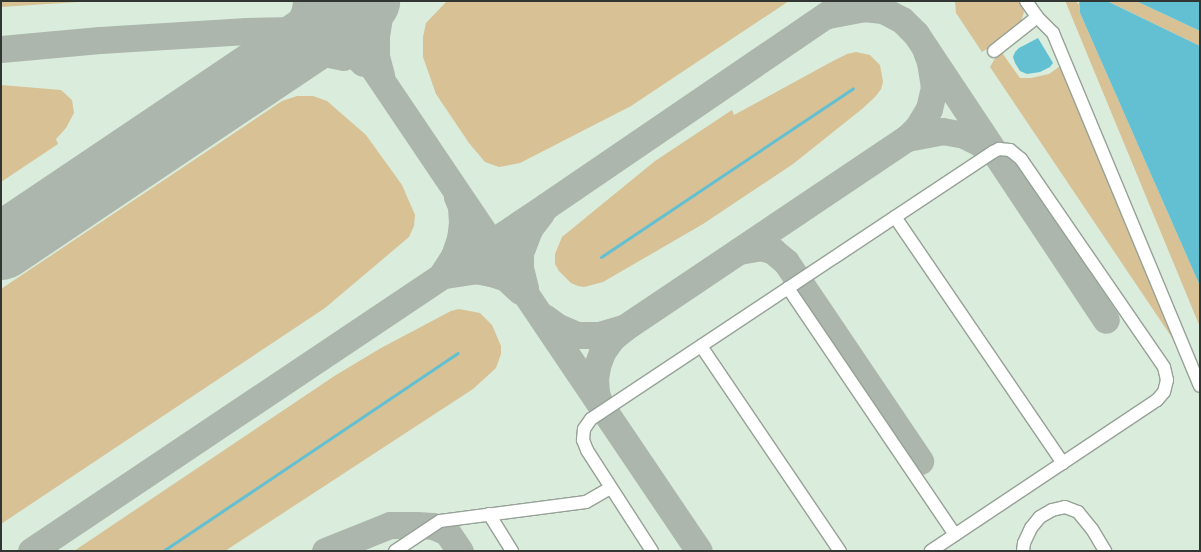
<!DOCTYPE html>
<style>
body{margin:0}
#map{position:relative;width:1201px;height:552px;overflow:hidden;background:#e8f4e9;font-family:"Alegreya Sans",sans-serif}
div>[style]{position:absolute}
.built>*{inset:0;background:#daecdb}
.green>*{inset:0;background:#d7c195}
.water>*{inset:0;background:#62c0d2}
.stream>*{height:3px;margin:-1.5px;padding:0 1.5px;transform-origin:1.5px;border-radius:1.5px;background:#62c0d2}
.taxiway>*{height:27px;margin:-13.5px;padding:0 13.5px;transform-origin:13.5px;border-radius:13.5px;background:#acb6ad}
.runway>*{height:67px;margin:-33.5px;padding:0 33.5px;transform-origin:33.5px;border-radius:33.5px;background:#acb6ad}
.roads{filter:drop-shadow(1px 0 #96a197) drop-shadow(-1px 0 #96a197) drop-shadow(0 1px #96a197) drop-shadow(0 -1px #96a197)}
.minor>*{height:12px;margin:-6px;padding:0 6px;transform-origin:6px;border-radius:6px;background:#fff}
span{translate:-50% -50%;white-space:nowrap;text-align:center;line-height:1.15;-webkit-text-stroke:3px #fcfefc;paint-order:stroke}
.frame{position:absolute;inset:0;border:2px solid #313632;pointer-events:none}
</style>
<div id="map">
<div class="built">
<div style="clip-path:polygon(1px 1px,1065px 1px,1200px 320px,1200px 551px,1px 551px)"></div>
</div>
<div class="green">
<div style="clip-path:polygon(1px 1px,94px 1px,1px 7px)"></div>
<div style="clip-path:polygon(447px 1px,789px 1px,631px 106px,520px 163px,499px 167px,485px 162px,469px 143px,436px 94px,423px 57px,423px 37px,426px 23px)"></div>
<div style="clip-path:polygon(955px 1px,1021px 1px,1024px 12px,1020px 25px,998px 42px,982px 52px,956px 13px)"></div>
<div style="clip-path:polygon(1066px 1px,1075px 1px,1079px 4px,1080px 13px,1200px 286px,1200px 327px,1066px 3px)"></div>
<div style="clip-path:polygon(1107px 1px,1136px 1px,1200px 31px,1200px 46px)"></div>
<div style="clip-path:polygon(1000px 50px,1020px 78px,1031px 78px,1049px 74px,1063px 64px,1181px 351px,990px 67px)"></div>
<div style="clip-path:polygon(856px 52px,870px 55px,880px 65px,883px 82px,881px 89px,876px 96px,862px 109px,793px 164px,703px 224px,603px 282px,584px 287px,578px 286px,571px 283px,559px 271px,555px 264px,555px 254px,562px 237px,655px 161px,732px 110px,734px 115px,833px 61px,847px 54px)"></div>
<div style="clip-path:polygon(1px 85px,61px 90px,72px 100px,74px 113px,66px 128px,56px 139px,58px 144px,1px 182px)"></div>
<div style="clip-path:polygon(297px 96px,313px 96px,327px 101px,366px 135px,402px 185px,415px 215px,414px 226px,409px 237px,325px 308px,1px 524px,1px 289px,282px 101px)"></div>
<div style="clip-path:polygon(459px 309px,480px 313px,492px 325px,501px 346px,501px 354px,496px 368px,473px 389px,225px 551px,74px 551px,336px 375px,381px 348px,451px 311px)"></div>
</div>
<div class="water">
<div style="clip-path:polygon(1079px 1px,1107px 1px,1200px 46px,1200px 286px,1080px 13px)"></div>
<div style="clip-path:polygon(1136px 1px,1200px 1px,1200px 31px)"></div>
<div style="clip-path:polygon(1038px 38px,1053px 63px,1050px 67px,1040px 72px,1027px 74px,1020px 71px,1015px 63px,1013px 57px,1015px 52px,1019px 48px)"></div>
</div>
<div class="stream">
<div style="left:601px;top:257px;width:303px;rotate:-33.8deg"></div>
<div style="left:163px;top:551px;width:355px;rotate:-33.9deg"></div>
</div>
<div class="taxiway">
<div style="left:306px;top:1px;width:9px;rotate:96deg"></div>
<div style="left:305px;top:10px;width:48px;rotate:112.2deg"></div>
<div style="left:287px;top:54px;width:33px;rotate:-3deg"></div>
<div style="left:320px;top:52px;width:24px;rotate:12deg"></div>
<div style="left:328px;top:1px;width:663px;rotate:56deg"></div>
<div style="left:828px;top:15px;width:36px;rotate:-11deg"></div>
<div style="left:863px;top:8px;width:20px;rotate:6deg"></div>
<div style="left:883px;top:10px;width:21px;rotate:28deg"></div>
<div style="left:902px;top:20px;width:20px;rotate:45deg"></div>
<div style="left:916px;top:34px;width:343px;rotate:56.4deg"></div>
<div style="left:1px;top:49px;width:99px;rotate:-5.2deg"></div>
<div style="left:100px;top:40px;width:147px;rotate:-3.5deg"></div>
<div style="left:247px;top:31px;width:51px;rotate:-1.1deg"></div>
<div style="left:298px;top:30px;width:43px;rotate:18.9deg"></div>
<div style="left:339px;top:44px;width:19px;rotate:35deg"></div>
<div style="left:355px;top:55px;width:11px;rotate:45deg"></div>
<div style="left:381px;top:75px;width:20px;rotate:-105deg"></div>
<div style="left:376px;top:56px;width:20px;rotate:-90deg"></div>
<div style="left:376px;top:36px;width:20px;rotate:-81deg"></div>
<div style="left:379px;top:16px;width:16px;rotate:-68deg"></div>
<div style="left:907px;top:138px;width:36px;rotate:-11deg"></div>
<div style="left:942px;top:131px;width:22px;rotate:10deg"></div>
<div style="left:964px;top:135px;width:30px;rotate:27deg"></div>
<div style="left:739px;top:251px;width:22px;rotate:-10deg"></div>
<div style="left:761px;top:247px;width:13px;rotate:18deg"></div>
<div style="left:773px;top:251px;width:17px;rotate:40deg"></div>
<div style="left:786px;top:262px;width:240px;rotate:56deg"></div>
<div style="left:443px;top:273px;width:20px;rotate:-57deg"></div>
<div style="left:454px;top:256px;width:18px;rotate:-71deg"></div>
<div style="left:460px;top:239px;width:17px;rotate:-83deg"></div>
<div style="left:462px;top:222px;width:16px;rotate:-94deg"></div>
<div style="left:461px;top:206px;width:10px;rotate:-114deg"></div>
<div style="left:445px;top:275px;width:30px;rotate:-9deg"></div>
<div style="left:475px;top:270px;width:16px;rotate:11deg"></div>
<div style="left:491px;top:273px;width:16px;rotate:18deg"></div>
<div style="left:506px;top:278px;width:19px;rotate:43deg"></div>
<div style="left:525px;top:288px;width:21px;rotate:-104deg"></div>
<div style="left:520px;top:268px;width:15px;rotate:-90deg"></div>
<div style="left:520px;top:253px;width:26px;rotate:-69deg"></div>
<div style="left:529px;top:229px;width:20px;rotate:-53deg"></div>
<div style="left:544px;top:317px;width:17px;rotate:36deg"></div>
<div style="left:558px;top:327px;width:21px;rotate:23deg"></div>
<div style="left:577px;top:335px;width:22px"></div>
<div style="left:599px;top:335px;width:26px;rotate:-16deg"></div>
<div style="left:599px;top:402px;width:9px;rotate:-108deg"></div>
<div style="left:596px;top:393px;width:14px;rotate:-94deg"></div>
<div style="left:595px;top:379px;width:13px;rotate:-81deg"></div>
<div style="left:597px;top:366px;width:15px;rotate:-70deg"></div>
<div style="left:602px;top:352px;width:16px;rotate:-55deg"></div>
<div style="left:611px;top:339px;width:17px;rotate:-40deg"></div>
<div style="left:624px;top:328px;width:341px;rotate:-33.9deg"></div>
<div style="left:907px;top:138px;width:16px;rotate:-45deg"></div>
<div style="left:918px;top:127px;width:21px;rotate:-59deg"></div>
<div style="left:929px;top:109px;width:23px;rotate:-77deg"></div>
<div style="left:934px;top:87px;width:25px;rotate:-99deg"></div>
<div style="left:930px;top:62px;width:15px;rotate:-110deg"></div>
<div style="left:31px;top:551px;width:620px;rotate:-33.82deg"></div>
<div style="left:546px;top:206px;width:363px;rotate:-34.3deg"></div>
<div style="left:325px;top:551px;width:70px;rotate:-21.8deg"></div>
<div style="left:390px;top:525px;width:26px"></div>
<div style="left:416px;top:525px;width:17px;rotate:3deg"></div>
<div style="left:433px;top:526px;width:15px;rotate:23deg"></div>
<div style="left:447px;top:532px;width:23px;rotate:56deg"></div>
</div>
<div class="runway">
<div style="left:1px;top:246px;width:440px;rotate:-33.9deg"></div>
</div>
<div class="roads">
<div class="minor">
<div style="left:1026px;top:1px;width:19px;rotate:55deg"></div>
<div style="left:1037px;top:17px;width:23px;rotate:45deg"></div>
<div style="left:1053px;top:33px;width:382px;rotate:67.4deg"></div>
<div style="left:994px;top:51px;width:55px;rotate:-38.3deg"></div>
<div style="left:895px;top:217px;width:298px;rotate:55.7deg"></div>
<div style="left:788px;top:288px;width:298px;rotate:55.9deg"></div>
<div style="left:701px;top:346px;width:248px;rotate:55.9deg"></div>
<div style="left:489px;top:514px;width:44px;rotate:58.1deg"></div>
<div style="left:395px;top:551px;width:54px;rotate:-33.7deg"></div>
<div style="left:440px;top:521px;width:147px;rotate:-7.4deg"></div>
<div style="left:586px;top:502px;width:28px;rotate:-30deg"></div>
<div style="left:652px;top:551px;width:120px;rotate:-122.8deg"></div>
<div style="left:587px;top:450px;width:11px;rotate:-112deg"></div>
<div style="left:583px;top:440px;width:11px;rotate:-85deg"></div>
<div style="left:584px;top:429px;width:12px;rotate:-55deg"></div>
<div style="left:591px;top:419px;width:483px;rotate:-33.6deg"></div>
<div style="left:993px;top:152px;width:7px;rotate:-27deg"></div>
<div style="left:999px;top:149px;width:11px;rotate:5deg"></div>
<div style="left:1010px;top:150px;width:14px;rotate:39deg"></div>
<div style="left:1021px;top:159px;width:252px;rotate:55.5deg"></div>
<div style="left:1164px;top:367px;width:13px;rotate:77deg"></div>
<div style="left:1167px;top:380px;width:12px;rotate:104deg"></div>
<div style="left:1164px;top:392px;width:11px;rotate:131deg"></div>
<div style="left:1157px;top:400px;width:272px;rotate:146.3deg"></div>
<div style="left:1023px;top:551px;width:8px;rotate:-83deg"></div>
<div style="left:1024px;top:543px;width:17px;rotate:-65deg"></div>
<div style="left:1031px;top:528px;width:14px;rotate:-51deg"></div>
<div style="left:1040px;top:517px;width:14px;rotate:-30deg"></div>
<div style="left:1052px;top:510px;width:13px;rotate:-13deg"></div>
<div style="left:1065px;top:507px;width:14px;rotate:21deg"></div>
<div style="left:1078px;top:512px;width:22px;rotate:51deg"></div>
<div style="left:1092px;top:529px;width:26px;rotate:59deg"></div>
</div>
</div>
<div class="frame"></div>
</div>
